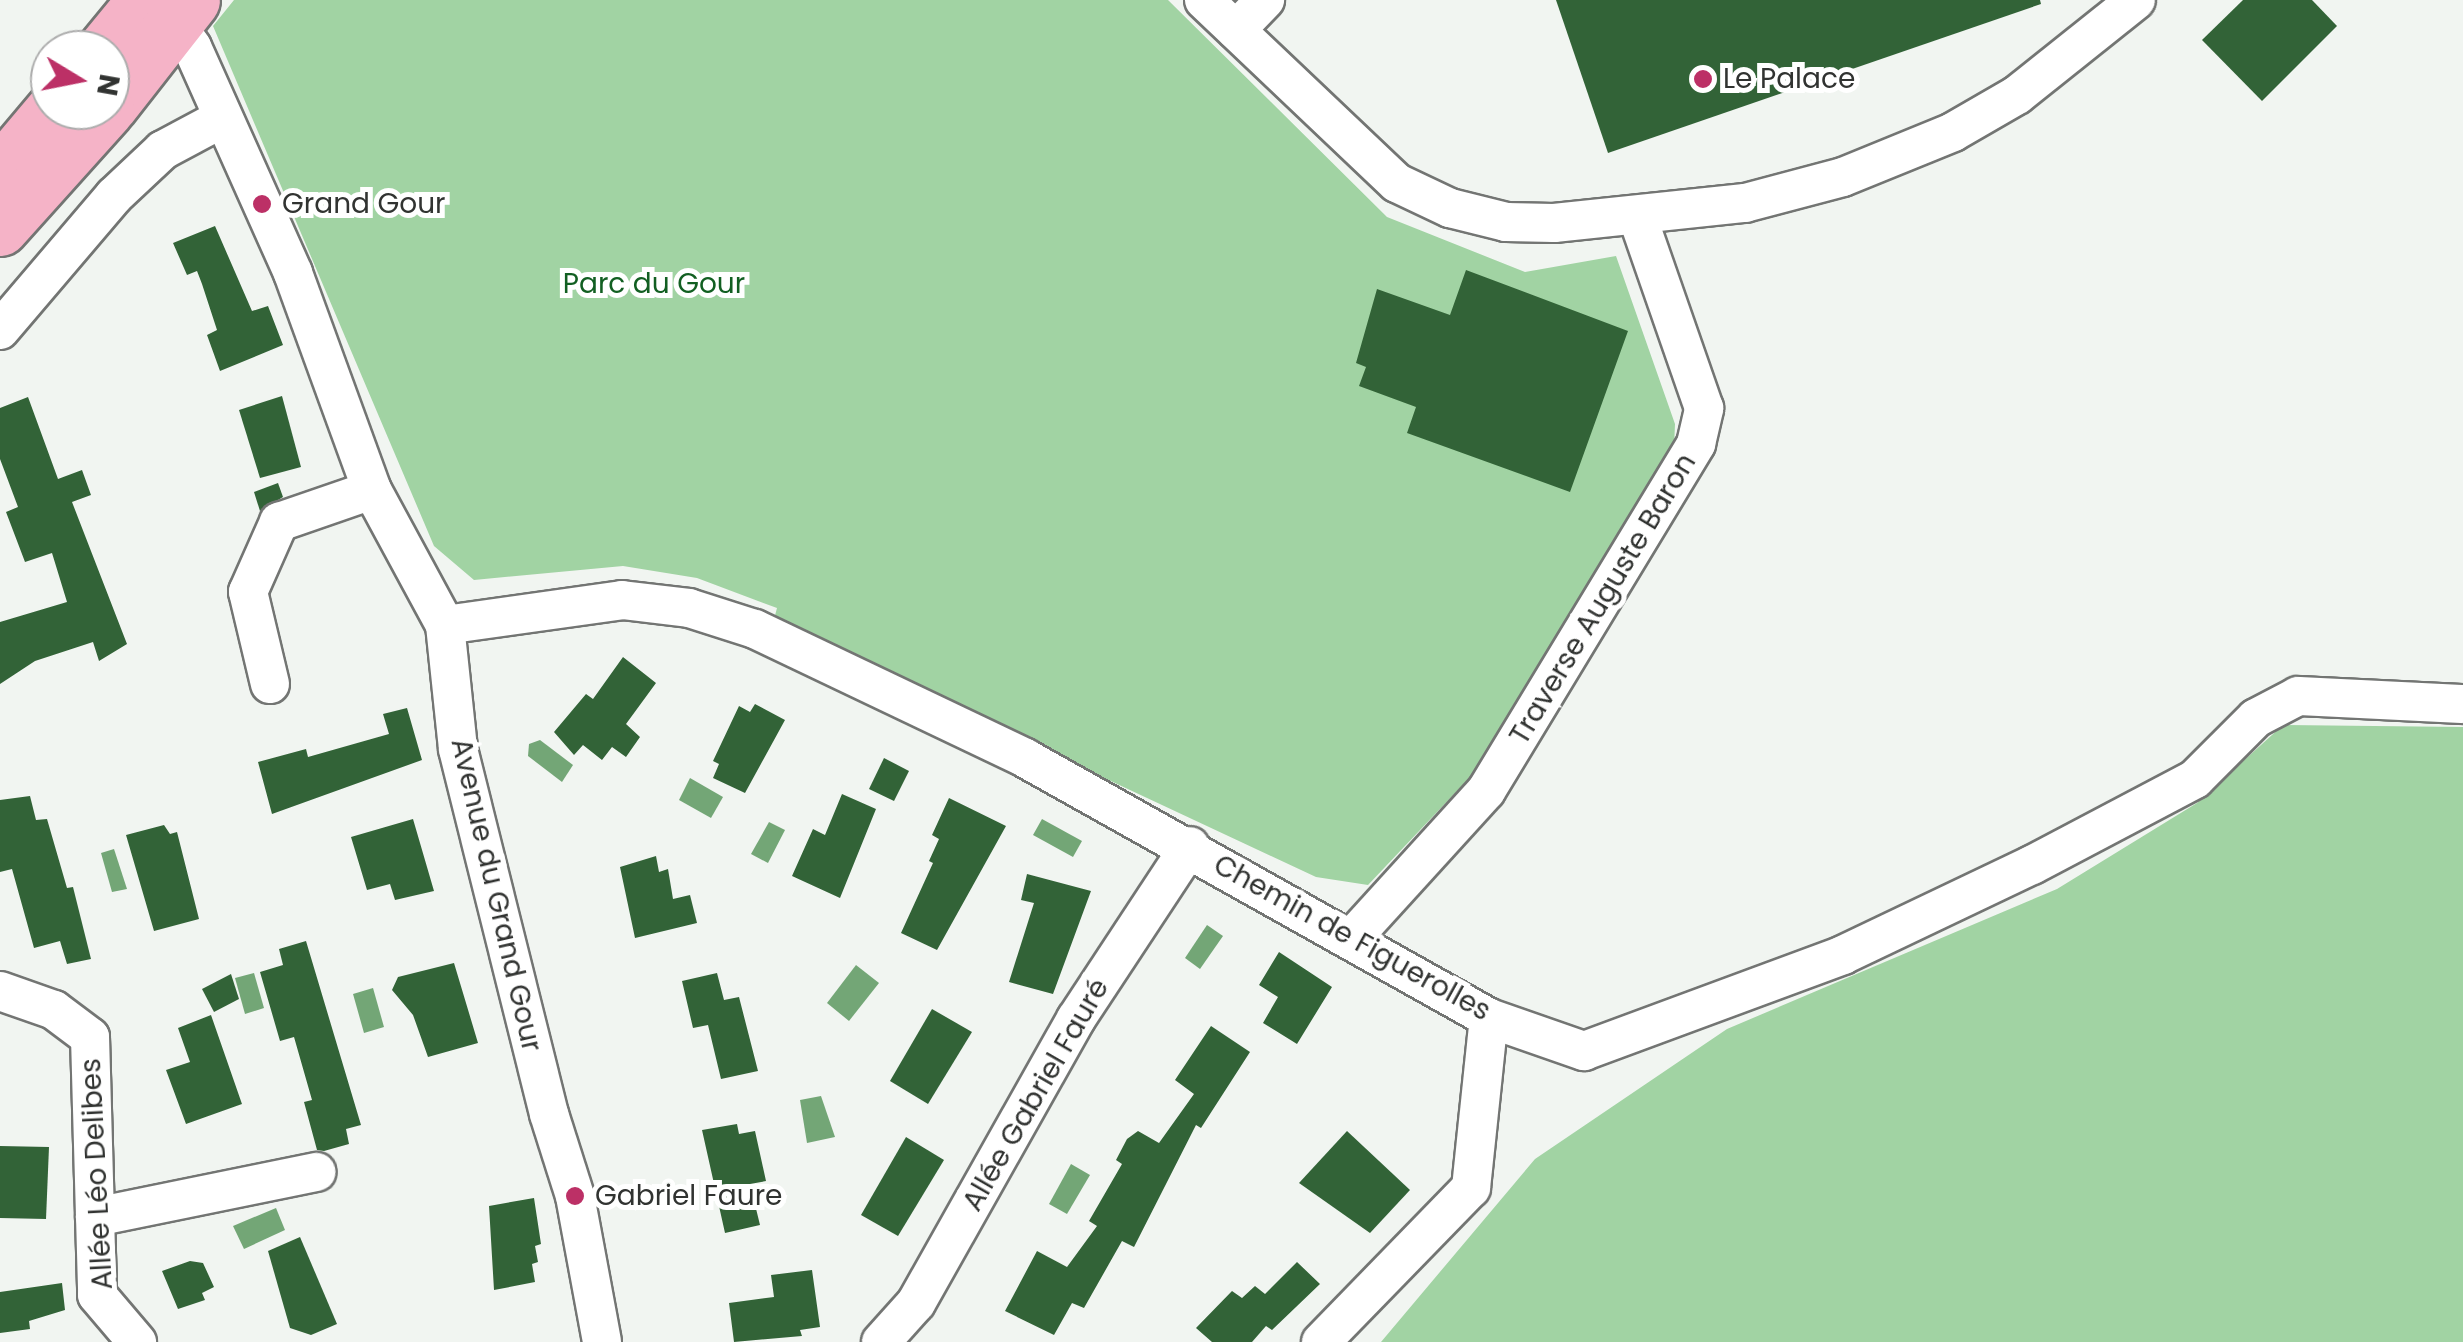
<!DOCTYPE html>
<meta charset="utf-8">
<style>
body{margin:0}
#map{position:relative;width:2463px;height:1342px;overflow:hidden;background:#f1f5f1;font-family:Poppins,sans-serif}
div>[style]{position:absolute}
.green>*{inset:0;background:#a1d3a3}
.water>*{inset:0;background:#73a676}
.building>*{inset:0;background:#326337}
.roads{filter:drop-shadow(2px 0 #737573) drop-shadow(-2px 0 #737573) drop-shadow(0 2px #737573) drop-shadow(0 -2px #737573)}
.minor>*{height:38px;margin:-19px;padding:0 19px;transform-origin:19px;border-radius:19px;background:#fff}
.primary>*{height:55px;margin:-27.5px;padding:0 27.5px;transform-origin:27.5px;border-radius:27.5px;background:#f5b3c7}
.dots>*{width:28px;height:28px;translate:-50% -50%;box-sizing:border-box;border:5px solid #fff;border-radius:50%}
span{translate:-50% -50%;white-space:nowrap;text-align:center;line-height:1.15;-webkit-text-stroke:10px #fff;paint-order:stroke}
.poi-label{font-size:28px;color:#313331}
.left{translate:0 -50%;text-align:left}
.park-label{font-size:28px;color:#125f22}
.street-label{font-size:28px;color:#313331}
.north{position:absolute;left:30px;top:30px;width:100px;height:100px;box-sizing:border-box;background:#fff;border:2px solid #adadad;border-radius:50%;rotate:100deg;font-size:28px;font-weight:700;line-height:40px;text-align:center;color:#313331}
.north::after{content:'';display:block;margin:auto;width:35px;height:45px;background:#bc3066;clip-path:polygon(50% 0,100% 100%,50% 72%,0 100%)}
</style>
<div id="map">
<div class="green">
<div style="clip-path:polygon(234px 0,1168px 0,1387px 217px,1525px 272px,1616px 256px,1675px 424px,1674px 448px,1473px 774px,1368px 885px,1316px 877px,773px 623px,777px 608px,697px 578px,623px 566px,474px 580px,434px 546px,213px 26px)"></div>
<div style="clip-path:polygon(2283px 725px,2463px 727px,2463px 1342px,1381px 1342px,1535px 1159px,1727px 1029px,2057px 889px,2197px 803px)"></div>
</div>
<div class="water">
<div style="clip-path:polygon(540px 740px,573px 765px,562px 782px,528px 756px,529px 744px)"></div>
<div style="clip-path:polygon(690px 778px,723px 797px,711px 818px,679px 800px)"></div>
<div style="clip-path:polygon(1042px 819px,1082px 841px,1073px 857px,1033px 835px)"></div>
<div style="clip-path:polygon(769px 822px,785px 830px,768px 863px,751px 854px)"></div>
<div style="clip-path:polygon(114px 849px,127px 889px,112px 892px,101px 853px)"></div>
<div style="clip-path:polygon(1207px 925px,1223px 936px,1200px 969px,1185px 958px)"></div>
<div style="clip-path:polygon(856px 965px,879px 983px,849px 1021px,827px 1003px)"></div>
<div style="clip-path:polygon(254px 973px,264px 1008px,245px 1014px,235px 978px)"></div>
<div style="clip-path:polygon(373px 988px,384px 1027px,364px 1033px,353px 994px)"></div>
<div style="clip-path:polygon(821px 1096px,835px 1137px,807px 1143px,800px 1100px)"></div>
<div style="clip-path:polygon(1071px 1164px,1090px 1175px,1067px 1214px,1049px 1204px)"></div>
<div style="clip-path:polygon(276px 1208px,285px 1230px,244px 1249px,233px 1226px)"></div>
</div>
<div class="building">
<div style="clip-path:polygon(1556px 0,2040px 0,2041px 4px,1608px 153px)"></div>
<div style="clip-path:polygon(2243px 0,2312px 0,2337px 26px,2262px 101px,2202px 40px)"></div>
<div style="clip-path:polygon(215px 226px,252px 311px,268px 306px,283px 345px,220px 371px,207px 335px,217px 330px,202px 284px,197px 271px,187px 275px,173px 243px)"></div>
<div style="clip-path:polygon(1466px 270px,1628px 331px,1570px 492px,1407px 433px,1416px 407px,1359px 386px,1366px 367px,1356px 363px,1377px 289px,1450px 315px)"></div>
<div style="clip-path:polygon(282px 396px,301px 467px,260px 478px,239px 410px)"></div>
<div style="clip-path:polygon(28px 397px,58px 479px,82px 470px,91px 495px,72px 502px,127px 644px,99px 661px,93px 642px,35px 661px,0 684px,0 622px,67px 602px,52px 553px,25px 562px,6px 512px,18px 507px,0 459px,0 408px)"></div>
<div style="clip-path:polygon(278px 483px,283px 497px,260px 511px,254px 492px)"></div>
<div style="clip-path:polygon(623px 657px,656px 683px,626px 724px,640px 737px,626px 757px,612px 747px,602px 760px,583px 745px,574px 755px,554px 732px,586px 694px,593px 699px)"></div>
<div style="clip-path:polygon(755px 704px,785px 720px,745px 793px,713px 778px,719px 764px,713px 761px,739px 706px,750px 712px)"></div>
<div style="clip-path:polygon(407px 708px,422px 760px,272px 814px,258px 762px,306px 749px,308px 757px,389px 734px,383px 714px)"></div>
<div style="clip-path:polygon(884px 758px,909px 771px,894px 801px,869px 789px)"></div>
<div style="clip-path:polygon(842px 794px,876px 809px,840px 898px,792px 876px,813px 829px,825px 835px)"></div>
<div style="clip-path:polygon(30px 796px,36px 820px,47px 819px,67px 888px,73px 887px,91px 959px,67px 964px,60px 941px,34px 948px,12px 869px,0 872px,0 800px)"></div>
<div style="clip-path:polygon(949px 798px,1006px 826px,937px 950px,901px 933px,933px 863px,929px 861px,939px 839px,932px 835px)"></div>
<div style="clip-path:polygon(413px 819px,434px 891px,395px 900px,390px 884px,367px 890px,351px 837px)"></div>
<div style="clip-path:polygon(164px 825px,170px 834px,177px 832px,199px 919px,154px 931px,126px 835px)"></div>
<div style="clip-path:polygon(656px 856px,659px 872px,668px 869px,673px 899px,690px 895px,697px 923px,635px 938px,620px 867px)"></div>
<div style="clip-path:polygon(1027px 874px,1091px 891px,1053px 994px,1009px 982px,1034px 903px,1021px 900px)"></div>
<div style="clip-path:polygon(306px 941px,361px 1125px,346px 1129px,349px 1144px,324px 1151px,317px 1150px,304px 1102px,312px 1100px,294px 1037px,280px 1041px,260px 972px,283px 965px,279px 949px)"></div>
<div style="clip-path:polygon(1279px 952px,1332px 987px,1297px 1044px,1263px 1023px,1278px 997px,1259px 985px)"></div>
<div style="clip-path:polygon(454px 963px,478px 1043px,428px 1057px,413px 1015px,392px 990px,398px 977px)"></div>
<div style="clip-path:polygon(717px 973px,724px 1000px,739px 997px,758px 1071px,721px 1079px,708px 1025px,693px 1028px,682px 981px)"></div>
<div style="clip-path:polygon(231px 974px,239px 999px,214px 1012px,202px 989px)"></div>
<div style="clip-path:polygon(932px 1009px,972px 1032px,928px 1104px,890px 1081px)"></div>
<div style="clip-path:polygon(211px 1015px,242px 1104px,186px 1124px,166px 1070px,190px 1062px,178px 1028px)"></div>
<div style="clip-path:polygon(1211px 1026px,1250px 1052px,1201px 1128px,1196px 1125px,1134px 1247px,1122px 1241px,1084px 1308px,1072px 1303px,1054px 1335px,1005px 1311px,1037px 1251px,1067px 1267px,1097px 1226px,1089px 1221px,1122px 1164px,1116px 1160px,1127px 1139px,1138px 1131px,1159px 1143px,1194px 1094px,1175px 1080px)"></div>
<div style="clip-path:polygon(737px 1124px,739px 1134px,755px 1131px,766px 1181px,750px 1184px,760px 1225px,725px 1233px,702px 1130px)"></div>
<div style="clip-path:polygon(1347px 1131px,1410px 1190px,1370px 1233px,1299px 1183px)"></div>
<div style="clip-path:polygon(906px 1137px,944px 1160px,898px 1236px,861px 1215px)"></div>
<div style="clip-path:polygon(0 1146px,49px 1147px,46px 1219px,0 1218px)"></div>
<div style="clip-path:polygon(534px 1198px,541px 1244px,535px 1246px,538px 1262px,532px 1264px,535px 1282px,494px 1290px,489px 1206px)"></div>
<div style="clip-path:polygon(300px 1237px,337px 1324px,311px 1335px,290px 1328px,268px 1251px)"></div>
<div style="clip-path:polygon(190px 1261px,203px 1263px,214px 1287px,202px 1293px,205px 1300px,178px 1309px,162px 1271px)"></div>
<div style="clip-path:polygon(1297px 1262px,1320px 1284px,1272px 1330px,1266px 1326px,1252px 1342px,1212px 1342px,1196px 1328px,1232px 1291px,1242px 1298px,1255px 1286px,1265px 1294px)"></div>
<div style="clip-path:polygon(812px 1270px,820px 1327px,800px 1330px,802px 1336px,734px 1342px,729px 1303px,774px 1297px,771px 1275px)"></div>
<div style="clip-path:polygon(62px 1283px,65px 1310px,29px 1321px,30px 1329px,0 1333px,0 1292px)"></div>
</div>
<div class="roads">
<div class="minor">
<div style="left:1204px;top:0;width:266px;rotate:43.5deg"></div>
<div style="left:1397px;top:183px;width:59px;rotate:25.3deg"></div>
<div style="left:1450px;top:208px;width:58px;rotate:14deg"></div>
<div style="left:1506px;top:222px;width:48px;rotate:1.2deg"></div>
<div style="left:1554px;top:223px;width:192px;rotate:-6deg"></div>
<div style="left:1745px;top:203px;width:101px;rotate:-14.9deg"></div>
<div style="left:1843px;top:177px;width:119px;rotate:-22.2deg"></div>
<div style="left:1953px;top:132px;width:74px;rotate:-30deg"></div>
<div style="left:2017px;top:95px;width:152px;rotate:-38.6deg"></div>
<div style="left:164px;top:7px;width:49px;rotate:55deg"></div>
<div style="left:192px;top:47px;width:248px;rotate:65.9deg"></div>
<div style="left:293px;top:273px;width:231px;rotate:70deg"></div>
<div style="left:372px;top:490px;width:153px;rotate:61.6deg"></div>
<div style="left:445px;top:625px;width:125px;rotate:84deg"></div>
<div style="left:458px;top:749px;width:376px;rotate:76deg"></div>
<div style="left:549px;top:1114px;width:86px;rotate:72.4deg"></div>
<div style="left:575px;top:1196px;width:148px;rotate:79.5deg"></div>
<div style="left:1236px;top:30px;width:42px;rotate:-46deg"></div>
<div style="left:0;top:330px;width:176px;rotate:-49.6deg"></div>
<div style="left:114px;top:196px;width:67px;rotate:-43.2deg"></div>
<div style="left:163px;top:150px;width:68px;rotate:-28.1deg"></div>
<div style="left:445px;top:625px;width:179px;rotate:-8deg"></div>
<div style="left:622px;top:600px;width:67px;rotate:6.8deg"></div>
<div style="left:689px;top:608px;width:69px;rotate:17.7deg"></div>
<div style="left:755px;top:629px;width:299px;rotate:25.5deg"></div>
<div style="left:1025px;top:758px;width:532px;rotate:29.26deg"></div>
<div style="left:1489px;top:1018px;width:101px;rotate:19.2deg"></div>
<div style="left:1584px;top:1051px;width:276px;rotate:-20.3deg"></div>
<div style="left:1843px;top:955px;width:209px;rotate:-25.5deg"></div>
<div style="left:2032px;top:865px;width:184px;rotate:-27.8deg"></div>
<div style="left:2195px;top:779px;width:86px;rotate:-45deg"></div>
<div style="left:2256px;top:718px;width:47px;rotate:-27.6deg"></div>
<div style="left:2298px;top:696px;width:165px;rotate:2.8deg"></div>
<div style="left:270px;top:684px;width:95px;rotate:-103.4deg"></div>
<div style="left:248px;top:592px;width:77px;rotate:-66.1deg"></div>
<div style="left:279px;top:522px;width:98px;rotate:-19deg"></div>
<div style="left:1354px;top:936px;width:196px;rotate:-47.7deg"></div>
<div style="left:1486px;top:791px;width:406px;rotate:-58.8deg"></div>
<div style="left:1696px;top:444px;width:37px;rotate:-77deg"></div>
<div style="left:1704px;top:408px;width:203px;rotate:-109.2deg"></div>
<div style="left:0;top:991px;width:57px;rotate:19.4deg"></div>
<div style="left:54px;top:1010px;width:45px;rotate:36.9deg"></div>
<div style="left:90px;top:1037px;width:258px;rotate:88.4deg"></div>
<div style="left:97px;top:1295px;width:62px;rotate:49.6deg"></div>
<div style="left:95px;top:1217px;width:226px;rotate:-11.5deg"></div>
<div style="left:881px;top:1342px;width:52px;rotate:-48.1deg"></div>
<div style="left:916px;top:1303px;width:326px;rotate:-60.6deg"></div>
<div style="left:1076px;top:1019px;width:207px;rotate:-56.6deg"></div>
<div style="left:1321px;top:1342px;width:215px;rotate:-45.8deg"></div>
<div style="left:1471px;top:1188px;width:171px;rotate:-84deg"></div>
</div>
<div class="primary">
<div style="left:104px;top:50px;width:65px;rotate:-50.6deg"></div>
<div style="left:110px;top:105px;width:133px;rotate:-52deg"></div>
<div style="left:0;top:173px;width:82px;rotate:-49.9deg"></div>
<div style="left:0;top:228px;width:159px;rotate:-48.1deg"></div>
</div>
</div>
<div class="dots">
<div style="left:1703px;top:79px;background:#bc3066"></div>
<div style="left:262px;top:204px;background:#bc3066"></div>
<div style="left:575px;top:1196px;background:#bc3066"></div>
</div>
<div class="poi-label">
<span class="left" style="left:1723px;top:79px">Le Palace</span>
<span class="left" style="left:282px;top:204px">Grand Gour</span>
<span class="left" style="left:595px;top:1196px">Gabriel Faure</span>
</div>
<div class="park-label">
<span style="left:654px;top:284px">Parc du Gour</span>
</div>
<div class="street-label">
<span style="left:1603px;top:599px;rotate:-59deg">Traverse Auguste Baron</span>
<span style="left:496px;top:895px;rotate:77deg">Avenue du Grand Gour</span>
<span style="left:1352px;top:938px;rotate:29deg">Chemin de Figuerolles</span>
<span style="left:1036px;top:1095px;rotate:-60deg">Allée Gabriel Fauré</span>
<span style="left:97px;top:1174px;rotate:-93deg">Allée Léo Delibes</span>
</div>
<div class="north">N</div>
</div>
